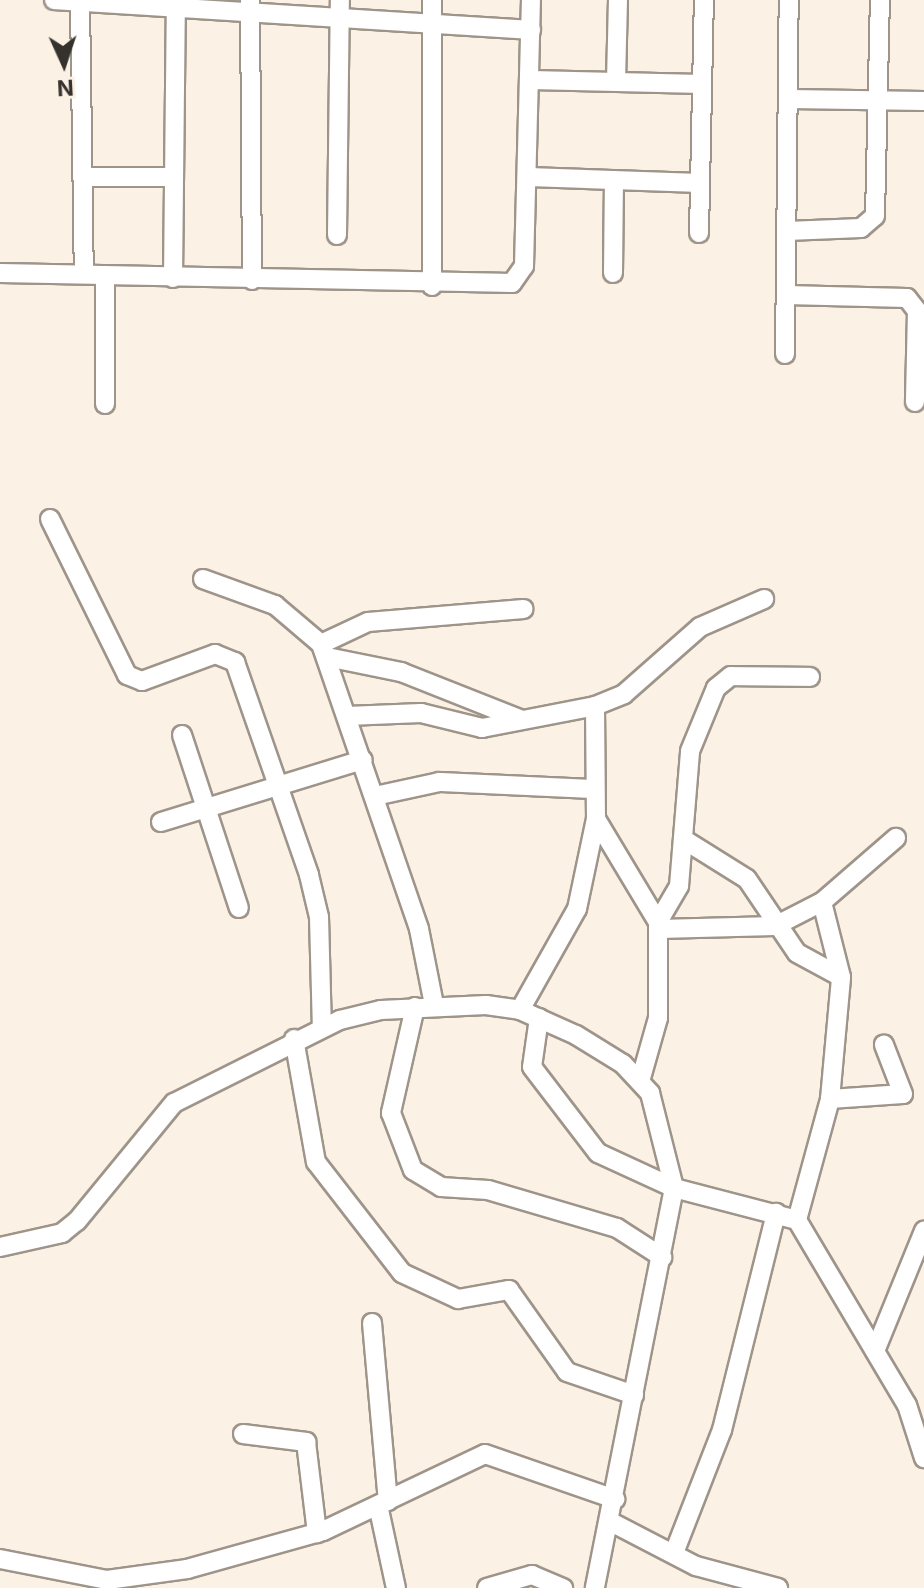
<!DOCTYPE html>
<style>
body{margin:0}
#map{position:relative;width:924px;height:1588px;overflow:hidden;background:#fcf1e5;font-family:Inter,sans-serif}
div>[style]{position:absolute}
.roads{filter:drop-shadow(2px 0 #9e9489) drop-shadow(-2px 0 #9e9489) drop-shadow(0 2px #9e9489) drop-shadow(0 -2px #9e9489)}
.street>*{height:18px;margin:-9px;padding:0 9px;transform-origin:9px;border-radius:9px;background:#fff}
span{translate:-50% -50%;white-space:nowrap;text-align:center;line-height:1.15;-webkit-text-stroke:8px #fcf1e5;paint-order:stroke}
.north{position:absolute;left:24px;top:24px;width:80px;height:80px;-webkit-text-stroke:6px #fcf1e5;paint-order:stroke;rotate:177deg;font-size:22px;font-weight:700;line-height:32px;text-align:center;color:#35312d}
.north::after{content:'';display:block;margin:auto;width:28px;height:36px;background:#35312d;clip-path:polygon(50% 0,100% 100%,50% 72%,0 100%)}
</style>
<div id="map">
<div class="roads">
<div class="street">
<div style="left:54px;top:0;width:478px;rotate:3.6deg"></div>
<div style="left:80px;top:0;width:274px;rotate:89.2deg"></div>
<div style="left:250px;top:0;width:280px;rotate:89.6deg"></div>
<div style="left:432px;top:0;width:286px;rotate:90deg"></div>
<div style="left:531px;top:80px;width:171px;rotate:1.3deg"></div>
<div style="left:616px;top:81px;width:81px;rotate:-88.6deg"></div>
<div style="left:789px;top:99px;width:135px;rotate:0.8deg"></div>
<div style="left:83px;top:177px;width:91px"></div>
<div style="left:529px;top:177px;width:171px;rotate:2deg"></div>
<div style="left:787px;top:231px;width:74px;rotate:-2.3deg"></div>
<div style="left:861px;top:228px;width:18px;rotate:-41deg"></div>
<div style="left:875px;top:216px;width:216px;rotate:-88.7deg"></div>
<div style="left:699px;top:233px;width:233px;rotate:-88.8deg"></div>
<div style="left:337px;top:235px;width:235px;rotate:-89.3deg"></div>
<div style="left:0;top:273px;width:512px;rotate:1.12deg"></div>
<div style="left:512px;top:283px;width:21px;rotate:-55deg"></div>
<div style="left:524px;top:266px;width:266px;rotate:-88.5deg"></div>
<div style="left:613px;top:273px;width:93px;rotate:-89.4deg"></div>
<div style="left:105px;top:275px;width:129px;rotate:90deg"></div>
<div style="left:173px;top:278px;width:270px;rotate:-89.4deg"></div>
<div style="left:786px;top:295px;width:121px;rotate:1.4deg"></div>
<div style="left:907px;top:298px;width:16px;rotate:52deg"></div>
<div style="left:917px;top:311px;width:91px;rotate:91.3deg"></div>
<div style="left:785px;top:354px;width:354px;rotate:-89.4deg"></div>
<div style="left:50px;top:519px;width:174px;rotate:63.7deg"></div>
<div style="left:127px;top:675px;width:16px;rotate:22deg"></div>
<div style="left:142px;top:681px;width:78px;rotate:-20.3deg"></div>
<div style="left:215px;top:654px;width:22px;rotate:22deg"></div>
<div style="left:235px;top:662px;width:225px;rotate:70.8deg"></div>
<div style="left:309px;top:875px;width:43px;rotate:76.6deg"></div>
<div style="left:319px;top:917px;width:111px;rotate:88.5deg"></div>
<div style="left:203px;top:579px;width:77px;rotate:19.9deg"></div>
<div style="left:275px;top:605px;width:60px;rotate:40.3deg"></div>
<div style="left:321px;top:644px;width:301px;rotate:71deg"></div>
<div style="left:419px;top:929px;width:77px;rotate:78.8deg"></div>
<div style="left:321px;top:644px;width:52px;rotate:-25.1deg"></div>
<div style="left:368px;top:622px;width:156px;rotate:-4.8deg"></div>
<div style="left:327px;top:657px;width:76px;rotate:11.5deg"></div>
<div style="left:401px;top:672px;width:130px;rotate:21.6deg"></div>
<div style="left:595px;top:706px;width:113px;rotate:89.5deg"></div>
<div style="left:596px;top:819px;width:120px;rotate:59deg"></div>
<div style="left:658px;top:922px;width:96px;rotate:90deg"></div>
<div style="left:658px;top:1018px;width:62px;rotate:105.8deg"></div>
<div style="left:347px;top:716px;width:74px;rotate:-2.3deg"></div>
<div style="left:421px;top:713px;width:63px;rotate:13.8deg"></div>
<div style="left:482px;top:728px;width:115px;rotate:-11deg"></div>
<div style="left:595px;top:706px;width:31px;rotate:-22deg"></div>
<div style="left:624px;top:694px;width:101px;rotate:-41.4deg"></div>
<div style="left:700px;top:627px;width:70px;rotate:-23.6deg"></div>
<div style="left:182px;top:735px;width:182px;rotate:71.8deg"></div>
<div style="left:375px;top:796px;width:66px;rotate:-12.3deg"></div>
<div style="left:439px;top:782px;width:155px;rotate:2.6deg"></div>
<div style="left:161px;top:822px;width:211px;rotate:-17.1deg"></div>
<div style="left:683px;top:839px;width:75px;rotate:32deg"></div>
<div style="left:747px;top:879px;width:89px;rotate:56deg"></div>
<div style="left:797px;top:953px;width:50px;rotate:28.6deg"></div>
<div style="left:658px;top:922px;width:42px;rotate:-59.7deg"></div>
<div style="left:679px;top:886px;width:135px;rotate:-85.3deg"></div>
<div style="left:690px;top:751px;width:68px;rotate:-67.6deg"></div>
<div style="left:716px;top:688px;width:19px;rotate:-39deg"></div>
<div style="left:731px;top:676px;width:79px;rotate:0.7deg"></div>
<div style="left:659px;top:929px;width:116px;rotate:-1.5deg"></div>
<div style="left:775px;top:926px;width:53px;rotate:-27.1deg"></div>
<div style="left:822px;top:902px;width:98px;rotate:-40.9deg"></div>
<div style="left:415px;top:1007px;width:109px;rotate:102.8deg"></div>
<div style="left:391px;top:1113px;width:61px;rotate:68.9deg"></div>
<div style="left:413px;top:1170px;width:33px;rotate:31deg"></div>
<div style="left:441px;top:1187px;width:47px;rotate:3.7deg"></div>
<div style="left:488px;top:1190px;width:134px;rotate:16.4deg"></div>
<div style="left:617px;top:1228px;width:54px;rotate:32.8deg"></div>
<div style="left:520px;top:1010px;width:116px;rotate:-60.6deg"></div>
<div style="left:577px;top:909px;width:92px;rotate:-78.1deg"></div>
<div style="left:539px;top:1018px;width:49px;rotate:98.1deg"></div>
<div style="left:532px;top:1067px;width:108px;rotate:52.5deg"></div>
<div style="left:598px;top:1153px;width:84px;rotate:24.7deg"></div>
<div style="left:674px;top:1188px;width:127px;rotate:14.6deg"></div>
<div style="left:797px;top:1220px;width:215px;rotate:59.3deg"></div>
<div style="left:907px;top:1405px;width:56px;rotate:72.2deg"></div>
<div style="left:294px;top:1039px;width:125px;rotate:79.9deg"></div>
<div style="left:316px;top:1162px;width:140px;rotate:52.2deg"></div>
<div style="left:402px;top:1273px;width:62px;rotate:24.9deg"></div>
<div style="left:458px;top:1299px;width:52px;rotate:-10deg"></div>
<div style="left:509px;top:1290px;width:100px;rotate:54.7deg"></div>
<div style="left:567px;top:1372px;width:71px;rotate:18.9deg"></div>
<div style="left:830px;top:1099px;width:73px;rotate:-3.9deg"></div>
<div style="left:903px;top:1094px;width:53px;rotate:-111.2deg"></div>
<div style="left:797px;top:1220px;width:125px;rotate:-74.7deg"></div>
<div style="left:830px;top:1099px;width:122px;rotate:-84.8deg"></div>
<div style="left:841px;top:977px;width:77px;rotate:-104.2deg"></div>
<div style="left:0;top:1247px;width:64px;rotate:-12.7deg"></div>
<div style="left:62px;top:1233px;width:19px;rotate:-39deg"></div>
<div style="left:77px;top:1221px;width:153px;rotate:-50.6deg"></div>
<div style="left:174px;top:1103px;width:186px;rotate:-26.6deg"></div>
<div style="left:340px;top:1020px;width:42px;rotate:-13.7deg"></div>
<div style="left:381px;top:1010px;width:105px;rotate:-2.7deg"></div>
<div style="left:486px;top:1005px;width:34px;rotate:8deg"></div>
<div style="left:520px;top:1010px;width:61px;rotate:24.1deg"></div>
<div style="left:576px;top:1035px;width:55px;rotate:31.7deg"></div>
<div style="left:623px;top:1064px;width:40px;rotate:47deg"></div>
<div style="left:650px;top:1093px;width:98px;rotate:75.8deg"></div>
<div style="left:674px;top:1188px;width:408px;rotate:101.2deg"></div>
<div style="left:372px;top:1323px;width:179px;rotate:84.9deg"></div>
<div style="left:875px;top:1351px;width:130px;rotate:-67.8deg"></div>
<div style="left:243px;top:1434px;width:64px;rotate:7.2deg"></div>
<div style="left:306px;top:1442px;width:92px;rotate:83.1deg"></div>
<div style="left:378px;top:1505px;width:85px;rotate:77.8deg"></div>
<div style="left:611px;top:1522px;width:96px;rotate:27.4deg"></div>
<div style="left:696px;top:1566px;width:85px;rotate:15deg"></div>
<div style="left:674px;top:1553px;width:132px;rotate:-68.7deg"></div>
<div style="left:722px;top:1430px;width:224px;rotate:-76deg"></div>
<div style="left:0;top:1559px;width:109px;rotate:11.1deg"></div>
<div style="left:107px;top:1580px;width:81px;rotate:-7.8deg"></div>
<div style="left:187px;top:1569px;width:141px;rotate:-15.6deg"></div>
<div style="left:323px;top:1531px;width:179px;rotate:-25.4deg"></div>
<div style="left:485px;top:1454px;width:138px;rotate:19.1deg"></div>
<div style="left:487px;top:1588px;width:47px;rotate:-16.1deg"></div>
<div style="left:532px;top:1575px;width:34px;rotate:23deg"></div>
</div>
</div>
<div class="north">N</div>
</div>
